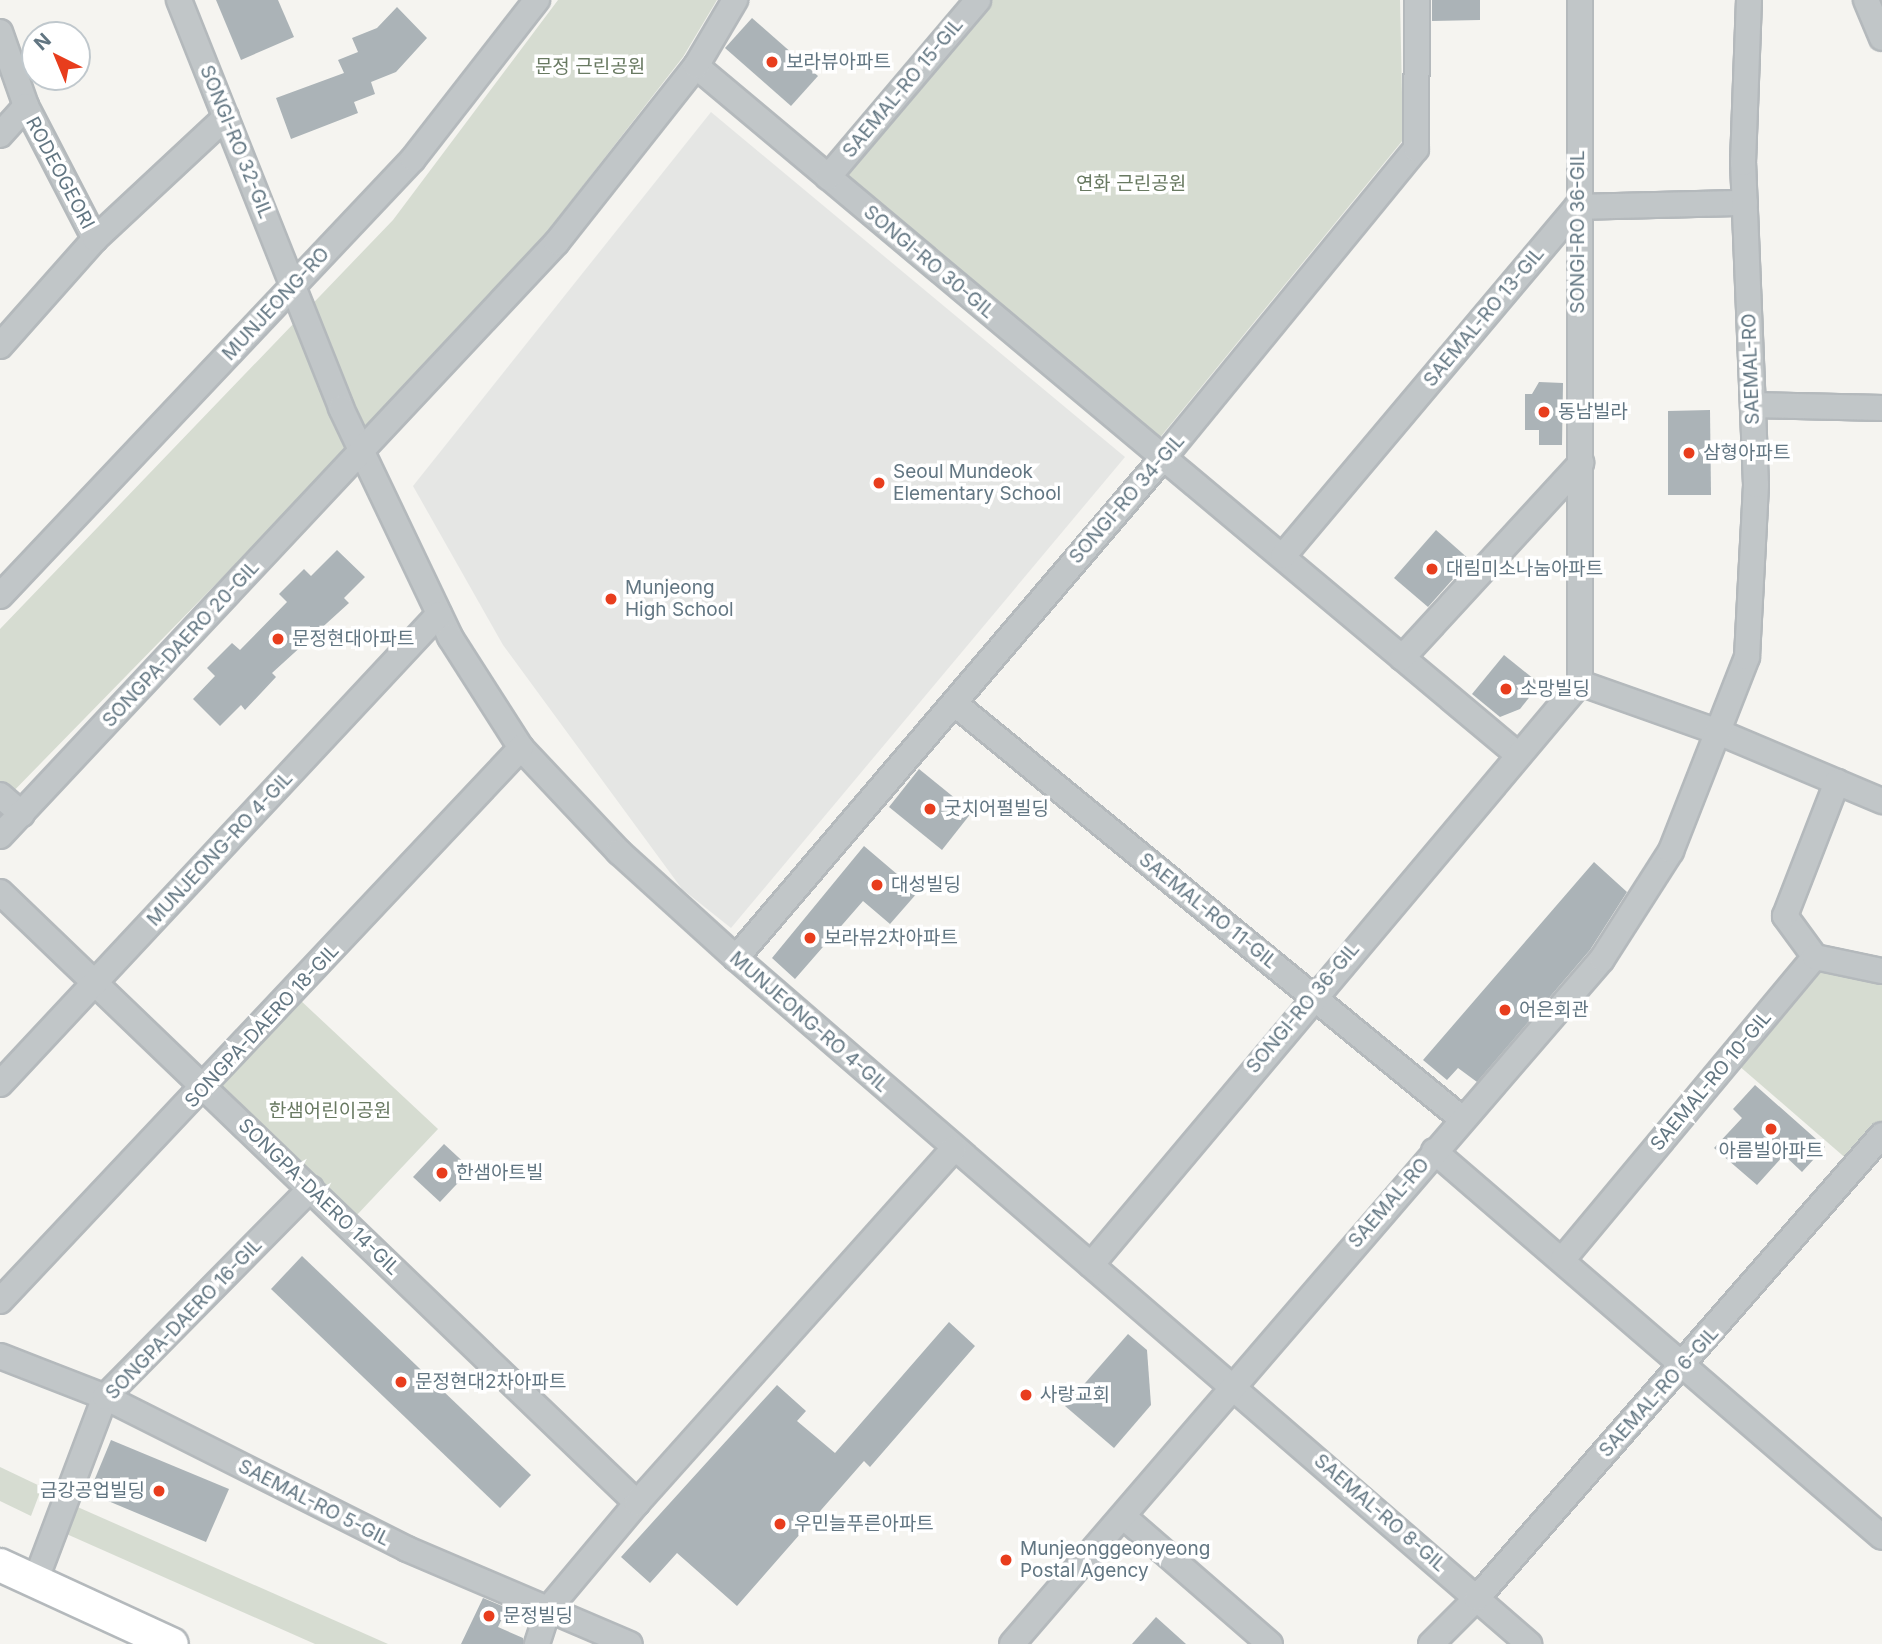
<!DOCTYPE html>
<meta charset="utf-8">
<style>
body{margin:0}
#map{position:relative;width:1882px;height:1644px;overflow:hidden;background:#f5f4f0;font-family:Inter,"Noto Sans KR",sans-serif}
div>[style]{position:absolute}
.built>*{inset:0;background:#e5e6e4}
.green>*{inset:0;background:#d6dcd1}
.building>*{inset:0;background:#abb3b7}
.roads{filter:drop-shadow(2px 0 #b4b9bc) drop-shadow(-2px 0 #b4b9bc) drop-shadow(0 2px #b4b9bc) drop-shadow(0 -2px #b4b9bc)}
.minor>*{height:24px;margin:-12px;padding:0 12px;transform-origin:12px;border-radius:12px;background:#c1c6c8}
.major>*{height:32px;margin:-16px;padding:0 16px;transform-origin:16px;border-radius:16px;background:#fff}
.dots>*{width:19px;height:19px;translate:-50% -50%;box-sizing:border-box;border:4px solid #fff;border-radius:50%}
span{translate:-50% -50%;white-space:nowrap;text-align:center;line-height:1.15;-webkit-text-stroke:7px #fff;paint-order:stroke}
.poi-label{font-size:19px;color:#627682}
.left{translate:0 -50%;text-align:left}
.right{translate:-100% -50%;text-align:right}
.park-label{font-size:19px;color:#687961}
.street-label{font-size:19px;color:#627682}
.north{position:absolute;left:21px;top:21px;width:70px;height:70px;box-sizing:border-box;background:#fff;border:2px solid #c0c8cd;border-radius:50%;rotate:317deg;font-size:19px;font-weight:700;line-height:28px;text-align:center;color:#627682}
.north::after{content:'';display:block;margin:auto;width:24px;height:32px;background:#e83d1d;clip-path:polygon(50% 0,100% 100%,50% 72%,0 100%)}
</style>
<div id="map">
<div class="built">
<div style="clip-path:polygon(711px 112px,1125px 457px,731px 928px,682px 889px,503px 645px,413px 486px)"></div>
</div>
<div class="green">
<div style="clip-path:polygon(558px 0,717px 0,683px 57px,543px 237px,341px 456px,0 805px,0 629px,393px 220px)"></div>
<div style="clip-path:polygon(989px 0,1400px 0,1403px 140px,1153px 446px,839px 175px)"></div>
<div style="clip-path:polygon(1822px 965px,1882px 979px,1882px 1123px,1849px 1161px,1738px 1065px)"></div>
<div style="clip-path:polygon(299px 999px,438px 1129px,355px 1217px,216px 1088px)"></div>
<div style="clip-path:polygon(0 1467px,42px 1487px,31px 1516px,0 1501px)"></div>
<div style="clip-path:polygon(73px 1505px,388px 1644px,315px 1644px,62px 1532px)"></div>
</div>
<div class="building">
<div style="clip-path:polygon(216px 0,278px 0,294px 37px,241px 60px)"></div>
<div style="clip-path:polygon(1432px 0,1480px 0,1480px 20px,1432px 21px)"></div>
<div style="clip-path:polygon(397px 7px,427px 38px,396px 72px,371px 82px,375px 94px,354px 102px,358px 113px,291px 139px,276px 98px,344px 73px,338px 60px,358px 52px,352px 38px,377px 28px)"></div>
<div style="clip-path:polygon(752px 18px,818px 76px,791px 106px,725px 48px)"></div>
<div style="clip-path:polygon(1539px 382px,1563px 383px,1562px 445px,1539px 445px,1539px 430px,1525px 430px,1525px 394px,1532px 394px)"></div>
<div style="clip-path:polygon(1710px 410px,1711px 495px,1668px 495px,1668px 411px)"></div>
<div style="clip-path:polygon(1436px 530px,1470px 560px,1428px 607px,1394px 578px)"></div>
<div style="clip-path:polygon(337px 550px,365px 577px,344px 598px,349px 603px,272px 673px,276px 677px,245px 710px,241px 705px,220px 726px,193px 699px,215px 676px,207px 668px,232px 643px,240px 650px,287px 602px,279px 594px,304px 569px,311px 576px)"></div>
<div style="clip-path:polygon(1504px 655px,1540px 684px,1520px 709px,1500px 717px,1472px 694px)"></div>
<div style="clip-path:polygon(919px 769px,972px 812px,942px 850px,889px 807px)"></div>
<div style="clip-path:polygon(864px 846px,918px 892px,890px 924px,863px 901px,795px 979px,772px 958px)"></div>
<div style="clip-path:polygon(1594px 862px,1627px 892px,1590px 950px,1477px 1082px,1458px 1068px,1447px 1080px,1423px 1060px)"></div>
<div style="clip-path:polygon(1755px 1085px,1825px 1147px,1802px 1172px,1784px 1155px,1757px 1185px,1714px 1148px,1742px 1118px,1733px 1109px)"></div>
<div style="clip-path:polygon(444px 1144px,471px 1169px,440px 1202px,413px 1177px)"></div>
<div style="clip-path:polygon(302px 1256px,531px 1475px,500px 1508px,271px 1289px)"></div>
<div style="clip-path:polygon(949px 1322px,975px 1346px,870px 1467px,864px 1461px,737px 1606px,677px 1553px,650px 1583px,621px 1557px,777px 1385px,806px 1411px,797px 1421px,835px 1453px)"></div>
<div style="clip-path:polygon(1128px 1334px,1147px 1350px,1151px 1405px,1114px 1448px,1065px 1406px)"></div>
<div style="clip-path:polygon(111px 1440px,229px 1489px,206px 1542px,89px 1493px)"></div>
<div style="clip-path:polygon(483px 1598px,507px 1608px,498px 1627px,523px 1638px,523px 1644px,461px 1644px)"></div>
<div style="clip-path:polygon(1156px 1617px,1186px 1644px,1132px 1644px)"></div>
</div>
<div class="roads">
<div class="minor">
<div style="left:179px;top:0;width:439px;rotate:68.3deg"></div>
<div style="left:341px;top:408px;width:254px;rotate:64.5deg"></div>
<div style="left:450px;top:637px;width:132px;rotate:57.4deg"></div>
<div style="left:521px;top:748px;width:143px;rotate:46.7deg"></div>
<div style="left:619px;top:852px;width:158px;rotate:42.2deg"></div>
<div style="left:736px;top:958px;width:1049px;rotate:40.86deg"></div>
<div style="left:1866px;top:0;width:41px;rotate:67.2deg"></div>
<div style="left:0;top:32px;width:78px;rotate:70.6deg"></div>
<div style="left:26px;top:106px;width:150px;rotate:62.6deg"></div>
<div style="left:696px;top:66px;width:1071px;rotate:39.96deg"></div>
<div style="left:0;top:135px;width:39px;rotate:-48deg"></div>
<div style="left:828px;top:177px;width:232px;rotate:-49.7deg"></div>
<div style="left:0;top:346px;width:143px;rotate:-48.4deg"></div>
<div style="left:95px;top:239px;width:179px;rotate:-43deg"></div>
<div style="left:1753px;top:405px;width:129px;rotate:1.3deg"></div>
<div style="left:1283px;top:556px;width:456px;rotate:-49.9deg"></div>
<div style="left:1577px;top:207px;width:168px;rotate:-1.4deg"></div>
<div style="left:0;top:596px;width:601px;rotate:-46.62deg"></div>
<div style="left:413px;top:159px;width:202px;rotate:-52.1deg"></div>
<div style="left:1402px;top:658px;width:265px;rotate:-47.4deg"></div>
<div style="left:1580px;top:683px;width:150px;rotate:19.5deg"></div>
<div style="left:1721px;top:733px;width:175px;rotate:22.9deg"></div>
<div style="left:954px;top:703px;width:657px;rotate:39.31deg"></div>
<div style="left:0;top:795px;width:29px;rotate:41deg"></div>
<div style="left:0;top:836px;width:814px;rotate:-46.84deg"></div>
<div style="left:557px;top:242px;width:224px;rotate:-51.7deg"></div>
<div style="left:696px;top:66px;width:77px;rotate:-59.4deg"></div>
<div style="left:0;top:892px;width:883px;rotate:43.81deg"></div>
<div style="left:1815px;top:957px;width:51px;rotate:-126.2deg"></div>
<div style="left:1785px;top:916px;width:144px;rotate:-68.8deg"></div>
<div style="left:736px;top:958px;width:658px;rotate:-49.5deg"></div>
<div style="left:1163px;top:458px;width:399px;rotate:-50.7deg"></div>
<div style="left:1416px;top:149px;width:149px;rotate:-89.6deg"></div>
<div style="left:0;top:1084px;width:643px;rotate:-46.95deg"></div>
<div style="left:1434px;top:1151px;width:591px;rotate:40.75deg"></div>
<div style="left:1563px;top:1259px;width:393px;rotate:-50.2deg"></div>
<div style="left:1815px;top:957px;width:68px;rotate:11.8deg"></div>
<div style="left:1091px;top:1265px;width:760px;rotate:-49.96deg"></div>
<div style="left:1580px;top:683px;width:683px;rotate:-90deg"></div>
<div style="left:0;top:1301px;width:760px;rotate:-46.71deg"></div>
<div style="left:0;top:1356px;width:113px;rotate:21.3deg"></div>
<div style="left:105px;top:1397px;width:338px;rotate:26.7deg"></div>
<div style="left:407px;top:1549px;width:242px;rotate:23.1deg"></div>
<div style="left:1125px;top:1518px;width:192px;rotate:41deg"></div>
<div style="left:35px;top:1582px;width:198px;rotate:-69.3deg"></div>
<div style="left:105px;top:1397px;width:293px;rotate:-45.4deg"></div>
<div style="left:537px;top:1644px;width:38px;rotate:-72deg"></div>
<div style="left:549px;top:1608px;width:137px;rotate:-50deg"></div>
<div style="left:637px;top:1503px;width:475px;rotate:-48.2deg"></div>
<div style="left:1012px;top:1644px;width:904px;rotate:-49.26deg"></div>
<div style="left:1602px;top:959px;width:128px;rotate:-57.4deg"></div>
<div style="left:1671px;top:851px;width:208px;rotate:-68.6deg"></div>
<div style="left:1747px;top:657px;width:172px;rotate:-87deg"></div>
<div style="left:1756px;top:485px;width:322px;rotate:-92.3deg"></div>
<div style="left:1743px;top:163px;width:163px;rotate:-87.9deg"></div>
<div style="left:1431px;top:1644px;width:65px;rotate:-45deg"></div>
<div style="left:1477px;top:1598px;width:615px;rotate:-48.82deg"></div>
</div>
<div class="major">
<div style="left:0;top:1565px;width:189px;rotate:24.7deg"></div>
</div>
</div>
<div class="dots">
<div style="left:772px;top:62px;background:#e83d1d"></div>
<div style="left:1544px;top:412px;background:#e83d1d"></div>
<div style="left:1689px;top:453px;background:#e83d1d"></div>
<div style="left:879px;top:483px;background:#e83d1d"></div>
<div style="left:1432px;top:569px;background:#e83d1d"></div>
<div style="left:611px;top:599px;background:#e83d1d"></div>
<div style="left:278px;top:639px;background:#e83d1d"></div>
<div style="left:1506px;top:689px;background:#e83d1d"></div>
<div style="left:930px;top:809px;background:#e83d1d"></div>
<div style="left:877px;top:885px;background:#e83d1d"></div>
<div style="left:810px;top:938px;background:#e83d1d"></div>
<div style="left:1505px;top:1010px;background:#e83d1d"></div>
<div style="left:1771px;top:1129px;background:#e83d1d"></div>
<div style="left:442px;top:1173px;background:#e83d1d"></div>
<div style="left:401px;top:1382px;background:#e83d1d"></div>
<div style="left:1026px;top:1395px;background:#e83d1d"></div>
<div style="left:159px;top:1491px;background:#e83d1d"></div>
<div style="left:780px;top:1524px;background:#e83d1d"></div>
<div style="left:1006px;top:1560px;background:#e83d1d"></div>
<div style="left:489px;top:1616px;background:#e83d1d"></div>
</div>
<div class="poi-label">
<span class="left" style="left:786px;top:62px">보라뷰아파트</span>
<span class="left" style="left:1558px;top:412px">동남빌라</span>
<span class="left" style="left:1703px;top:453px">삼형아파트</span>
<span class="left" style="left:893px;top:483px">Seoul Mundeok<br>Elementary School</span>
<span class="left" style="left:1446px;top:569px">대림미소나눔아파트</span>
<span class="left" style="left:625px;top:599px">Munjeong<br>High School</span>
<span class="left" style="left:292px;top:639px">문정현대아파트</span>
<span class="left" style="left:1520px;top:689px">소망빌딩</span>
<span class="left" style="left:944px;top:809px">굿치어펄빌딩</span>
<span class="left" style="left:891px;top:885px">대성빌딩</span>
<span class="left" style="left:824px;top:938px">보라뷰2차아파트</span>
<span class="left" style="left:1519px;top:1010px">어은회관</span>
<span style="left:1771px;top:1151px">아름빌아파트</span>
<span class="left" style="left:456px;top:1173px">한샘아트빌</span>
<span class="left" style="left:415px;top:1382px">문정현대2차아파트</span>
<span class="left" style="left:1040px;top:1395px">사랑교회</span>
<span class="right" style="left:145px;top:1491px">금강공업빌딩</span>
<span class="left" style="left:794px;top:1524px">우민늘푸른아파트</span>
<span class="left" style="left:1020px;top:1560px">Munjeonggeonyeong<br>Postal Agency</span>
<span class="left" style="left:503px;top:1616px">문정빌딩</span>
</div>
<div class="park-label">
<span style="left:590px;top:67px">문정 근린공원</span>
<span style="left:1131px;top:184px">연화 근린공원</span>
<span style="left:330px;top:1111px">한샘어린이공원</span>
</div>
<div class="street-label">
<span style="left:903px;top:88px;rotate:-50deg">SAEMAL-RO 15-GIL</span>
<span style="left:236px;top:142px;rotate:68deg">SONGI-RO 32-GIL</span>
<span style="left:60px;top:173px;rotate:62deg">RODEOGEORI</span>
<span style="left:1578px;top:232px;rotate:-90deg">SONGI-RO 36-GIL</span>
<span style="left:929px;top:262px;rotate:40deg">SONGI-RO 30-GIL</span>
<span style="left:276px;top:304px;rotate:-47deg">MUNJEONG-RO</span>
<span style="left:1484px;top:317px;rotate:-50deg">SAEMAL-RO 13-GIL</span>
<span style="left:1751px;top:369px;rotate:-92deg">SAEMAL-RO</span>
<span style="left:1127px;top:499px;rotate:-49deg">SONGI-RO 34-GIL</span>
<span style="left:181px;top:644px;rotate:-47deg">SONGPA-DAERO 20-GIL</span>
<span style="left:220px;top:849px;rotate:-47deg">MUNJEONG-RO 4-GIL</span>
<span style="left:1208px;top:911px;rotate:39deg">SAEMAL-RO 11-GIL</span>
<span style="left:1303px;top:1008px;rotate:-50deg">SONGI-RO 36-GIL</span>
<span style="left:809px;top:1022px;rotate:41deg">MUNJEONG-RO 4-GIL</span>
<span style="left:262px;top:1026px;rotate:-47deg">SONGPA-DAERO 18-GIL</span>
<span style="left:1711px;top:1081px;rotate:-50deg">SAEMAL-RO 10-GIL</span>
<span style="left:319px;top:1197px;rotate:44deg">SONGPA-DAERO 14-GIL</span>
<span style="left:1389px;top:1203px;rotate:-49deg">SAEMAL-RO</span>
<span style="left:184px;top:1319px;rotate:-46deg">SONGPA-DAERO 16-GIL</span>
<span style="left:1659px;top:1392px;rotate:-48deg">SAEMAL-RO 6-GIL</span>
<span style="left:314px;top:1503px;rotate:27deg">SAEMAL-RO 5-GIL</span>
<span style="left:1380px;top:1513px;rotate:41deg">SAEMAL-RO 8-GIL</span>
</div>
<div class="north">N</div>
</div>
